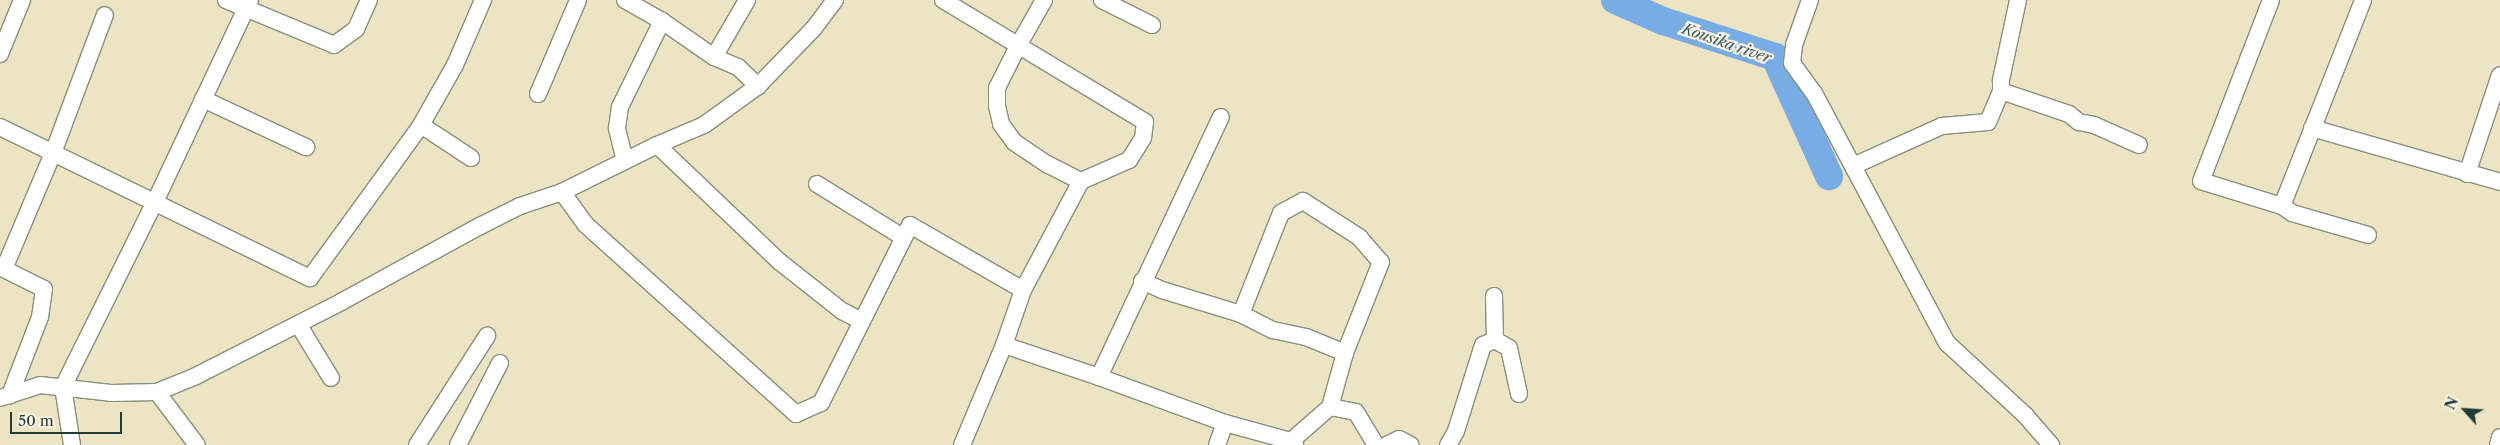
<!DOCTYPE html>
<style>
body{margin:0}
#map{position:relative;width:2500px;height:445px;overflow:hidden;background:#ede4c3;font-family:"Libre Caslon Text",serif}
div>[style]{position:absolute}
.river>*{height:28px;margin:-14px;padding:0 14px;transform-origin:14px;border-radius:14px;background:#77ace5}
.roads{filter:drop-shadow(1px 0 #86907c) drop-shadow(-1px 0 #86907c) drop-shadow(0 1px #86907c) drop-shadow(0 -1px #86907c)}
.minor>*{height:16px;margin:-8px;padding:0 8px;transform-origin:8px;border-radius:8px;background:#fff}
span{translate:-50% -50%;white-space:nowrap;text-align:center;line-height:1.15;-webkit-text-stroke:4.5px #fcf5e5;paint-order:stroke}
.water-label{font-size:15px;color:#355960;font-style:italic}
.north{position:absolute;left:2440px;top:385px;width:50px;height:50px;-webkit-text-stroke:4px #fcf5e5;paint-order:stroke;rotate:296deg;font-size:14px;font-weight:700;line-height:20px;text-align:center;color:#1f3d34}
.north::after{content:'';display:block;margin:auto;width:18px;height:22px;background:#1f3d34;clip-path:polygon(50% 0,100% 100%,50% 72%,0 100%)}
.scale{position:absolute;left:10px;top:412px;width:112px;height:22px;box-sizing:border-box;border:2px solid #1f3d34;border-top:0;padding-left:6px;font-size:15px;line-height:18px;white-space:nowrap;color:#1f3d34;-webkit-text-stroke:4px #fcf5e5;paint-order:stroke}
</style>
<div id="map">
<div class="river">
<div style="left:1615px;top:0;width:52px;rotate:23.6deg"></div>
<div style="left:1663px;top:21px;width:118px;rotate:17.8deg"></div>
<div style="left:1775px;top:57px;width:131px;rotate:65.6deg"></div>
</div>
<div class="roads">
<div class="minor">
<div style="left:226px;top:0;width:117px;rotate:22.6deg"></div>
<div style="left:334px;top:45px;width:27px;rotate:-36deg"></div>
<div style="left:356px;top:29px;width:32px;rotate:-66deg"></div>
<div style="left:625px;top:0;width:43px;rotate:29.6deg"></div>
<div style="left:662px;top:21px;width:63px;rotate:34.7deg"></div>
<div style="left:714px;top:57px;width:26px;rotate:23deg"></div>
<div style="left:738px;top:67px;width:28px;rotate:44deg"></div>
<div style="left:943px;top:0;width:236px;rotate:31.1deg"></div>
<div style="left:1145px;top:122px;width:16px;rotate:97deg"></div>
<div style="left:1143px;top:138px;width:26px;rotate:122deg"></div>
<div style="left:1129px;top:160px;width:52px;rotate:156.4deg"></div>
<div style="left:1081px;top:181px;width:123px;rotate:118deg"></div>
<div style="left:1044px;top:0;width:53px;rotate:119.5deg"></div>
<div style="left:1018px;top:46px;width:47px;rotate:116.6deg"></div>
<div style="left:997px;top:88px;width:18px;rotate:90deg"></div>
<div style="left:997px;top:106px;width:18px;rotate:77deg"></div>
<div style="left:1001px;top:124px;width:22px;rotate:54deg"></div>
<div style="left:1014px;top:142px;width:40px;rotate:34deg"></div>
<div style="left:1047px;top:164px;width:38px;rotate:27deg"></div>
<div style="left:1102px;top:0;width:56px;rotate:26.6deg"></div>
<div style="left:1810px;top:0;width:48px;rotate:109.6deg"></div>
<div style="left:1794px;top:45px;width:18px;rotate:96deg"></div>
<div style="left:1792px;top:63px;width:37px;rotate:54deg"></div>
<div style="left:1814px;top:93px;width:283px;rotate:62deg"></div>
<div style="left:1947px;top:343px;width:106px;rotate:42.7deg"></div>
<div style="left:2025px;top:415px;width:40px;rotate:49deg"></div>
<div style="left:2271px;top:0;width:194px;rotate:111.1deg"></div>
<div style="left:2201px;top:181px;width:85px;rotate:17.2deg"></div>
<div style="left:2282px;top:206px;width:12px;rotate:35deg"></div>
<div style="left:2292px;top:213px;width:79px;rotate:16.1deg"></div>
<div style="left:0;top:54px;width:58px;rotate:-67.8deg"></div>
<div style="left:714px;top:57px;width:66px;rotate:-59.9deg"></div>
<div style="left:2001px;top:91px;width:72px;rotate:18.7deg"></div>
<div style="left:2069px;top:114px;width:13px;rotate:39deg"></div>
<div style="left:2079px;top:122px;width:15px;rotate:11deg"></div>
<div style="left:2094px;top:125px;width:49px;rotate:24deg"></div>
<div style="left:538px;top:94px;width:102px;rotate:-66.9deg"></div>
<div style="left:203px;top:99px;width:114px;rotate:25deg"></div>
<div style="left:421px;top:125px;width:60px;rotate:33.4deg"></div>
<div style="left:0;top:127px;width:345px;rotate:26deg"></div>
<div style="left:310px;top:278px;width:189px;rotate:-54deg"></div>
<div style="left:421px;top:125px;width:69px;rotate:-60.5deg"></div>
<div style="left:455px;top:65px;width:71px;rotate:-66.7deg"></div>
<div style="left:2312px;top:128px;width:196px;rotate:16deg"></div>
<div style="left:657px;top:145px;width:170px;rotate:43.6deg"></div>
<div style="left:780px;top:262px;width:79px;rotate:38.3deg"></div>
<div style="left:842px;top:311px;width:22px;rotate:27deg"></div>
<div style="left:625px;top:161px;width:34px;rotate:-104deg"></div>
<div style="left:617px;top:128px;width:21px;rotate:-82deg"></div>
<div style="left:620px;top:107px;width:96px;rotate:-64deg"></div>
<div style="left:1853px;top:166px;width:98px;rotate:-24.2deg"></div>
<div style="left:1942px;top:126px;width:46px;rotate:-5deg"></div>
<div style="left:1988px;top:122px;width:34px;rotate:-67deg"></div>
<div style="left:2001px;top:91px;width:11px;rotate:-90deg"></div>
<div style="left:2001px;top:80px;width:82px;rotate:-78deg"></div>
<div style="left:2467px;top:174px;width:104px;rotate:-71.6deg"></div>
<div style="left:817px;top:184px;width:102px;rotate:31.8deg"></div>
<div style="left:562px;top:192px;width:39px;rotate:54deg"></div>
<div style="left:585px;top:224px;width:284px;rotate:42deg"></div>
<div style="left:796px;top:414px;width:27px;rotate:-24deg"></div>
<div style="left:821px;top:403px;width:199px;rotate:-63.4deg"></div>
<div style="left:910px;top:225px;width:130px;rotate:29.9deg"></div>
<div style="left:1023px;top:290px;width:58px;rotate:109.1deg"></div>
<div style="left:1004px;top:345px;width:108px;rotate:112.8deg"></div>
<div style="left:2282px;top:206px;width:221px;rotate:-68.5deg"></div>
<div style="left:0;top:267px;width:49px;rotate:26.6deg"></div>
<div style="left:44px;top:289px;width:28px;rotate:98deg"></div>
<div style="left:40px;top:317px;width:84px;rotate:111deg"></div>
<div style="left:4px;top:269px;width:126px;rotate:-67.1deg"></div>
<div style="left:53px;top:153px;width:147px;rotate:-69.4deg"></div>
<div style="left:1142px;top:281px;width:22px;rotate:24deg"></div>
<div style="left:1162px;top:290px;width:83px;rotate:16.9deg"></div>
<div style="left:1241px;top:314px;width:36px;rotate:27deg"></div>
<div style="left:1273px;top:330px;width:34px;rotate:12deg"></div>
<div style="left:1306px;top:337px;width:42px;rotate:22.3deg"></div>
<div style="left:1494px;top:296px;width:44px;rotate:88.7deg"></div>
<div style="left:1495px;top:340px;width:16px;rotate:30deg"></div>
<div style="left:1509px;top:348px;width:47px;rotate:77.7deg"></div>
<div style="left:1241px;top:314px;width:109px;rotate:-68.4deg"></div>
<div style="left:1281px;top:213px;width:25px;rotate:-29deg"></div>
<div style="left:1303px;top:201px;width:67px;rotate:32.7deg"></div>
<div style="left:1359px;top:237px;width:33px;rotate:49deg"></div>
<div style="left:1381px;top:262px;width:98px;rotate:111.6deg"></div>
<div style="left:1345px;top:353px;width:56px;rotate:105.5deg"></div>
<div style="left:1330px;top:407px;width:52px;rotate:138.9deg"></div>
<div style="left:298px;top:324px;width:63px;rotate:58.6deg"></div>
<div style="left:1004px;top:345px;width:100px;rotate:18.6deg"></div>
<div style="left:1099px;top:377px;width:134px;rotate:20.1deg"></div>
<div style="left:1225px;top:423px;width:68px;rotate:15.3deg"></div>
<div style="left:1291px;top:441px;width:6px;rotate:45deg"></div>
<div style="left:1099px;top:377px;width:287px;rotate:-64.9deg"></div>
<div style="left:157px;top:392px;width:66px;rotate:53deg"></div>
<div style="left:0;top:398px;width:42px;rotate:-18deg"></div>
<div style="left:40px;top:385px;width:71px;rotate:6.4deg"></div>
<div style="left:111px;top:393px;width:46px;rotate:-1.2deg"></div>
<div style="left:157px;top:392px;width:42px;rotate:-22.3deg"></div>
<div style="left:196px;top:376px;width:163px;rotate:-27deg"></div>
<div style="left:341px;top:302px;width:158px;rotate:-28.7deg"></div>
<div style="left:480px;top:226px;width:45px;rotate:-26.6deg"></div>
<div style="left:520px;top:206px;width:44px;rotate:-18.4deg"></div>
<div style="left:562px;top:192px;width:106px;rotate:-26.3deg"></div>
<div style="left:657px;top:145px;width:51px;rotate:-23.1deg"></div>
<div style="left:704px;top:125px;width:67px;rotate:-35.8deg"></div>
<div style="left:758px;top:86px;width:81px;rotate:-46deg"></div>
<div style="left:814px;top:28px;width:35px;rotate:-53deg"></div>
<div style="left:1330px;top:407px;width:26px;rotate:11deg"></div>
<div style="left:1356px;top:412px;width:39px;rotate:59deg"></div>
<div style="left:72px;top:445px;width:59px;rotate:-98.8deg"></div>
<div style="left:63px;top:387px;width:204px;rotate:-63.6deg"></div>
<div style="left:154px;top:204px;width:225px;rotate:-64.8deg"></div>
<div style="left:417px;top:445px;width:130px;rotate:-57.3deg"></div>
<div style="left:458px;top:445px;width:92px;rotate:-62.9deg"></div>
<div style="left:1217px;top:445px;width:23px;rotate:-70deg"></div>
<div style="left:1387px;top:445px;width:13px;rotate:-27deg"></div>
<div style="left:1399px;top:439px;width:13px;rotate:27deg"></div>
<div style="left:1448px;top:445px;width:16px;rotate:-60deg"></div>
<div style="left:1456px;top:431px;width:90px;rotate:-72.6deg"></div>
<div style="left:1483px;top:345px;width:13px;rotate:-23deg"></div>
<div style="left:2498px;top:445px;width:8px;rotate:-76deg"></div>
</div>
</div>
<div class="water-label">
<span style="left:1727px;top:43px;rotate:19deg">Kousika river</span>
</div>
<div class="north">N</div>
<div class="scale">50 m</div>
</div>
